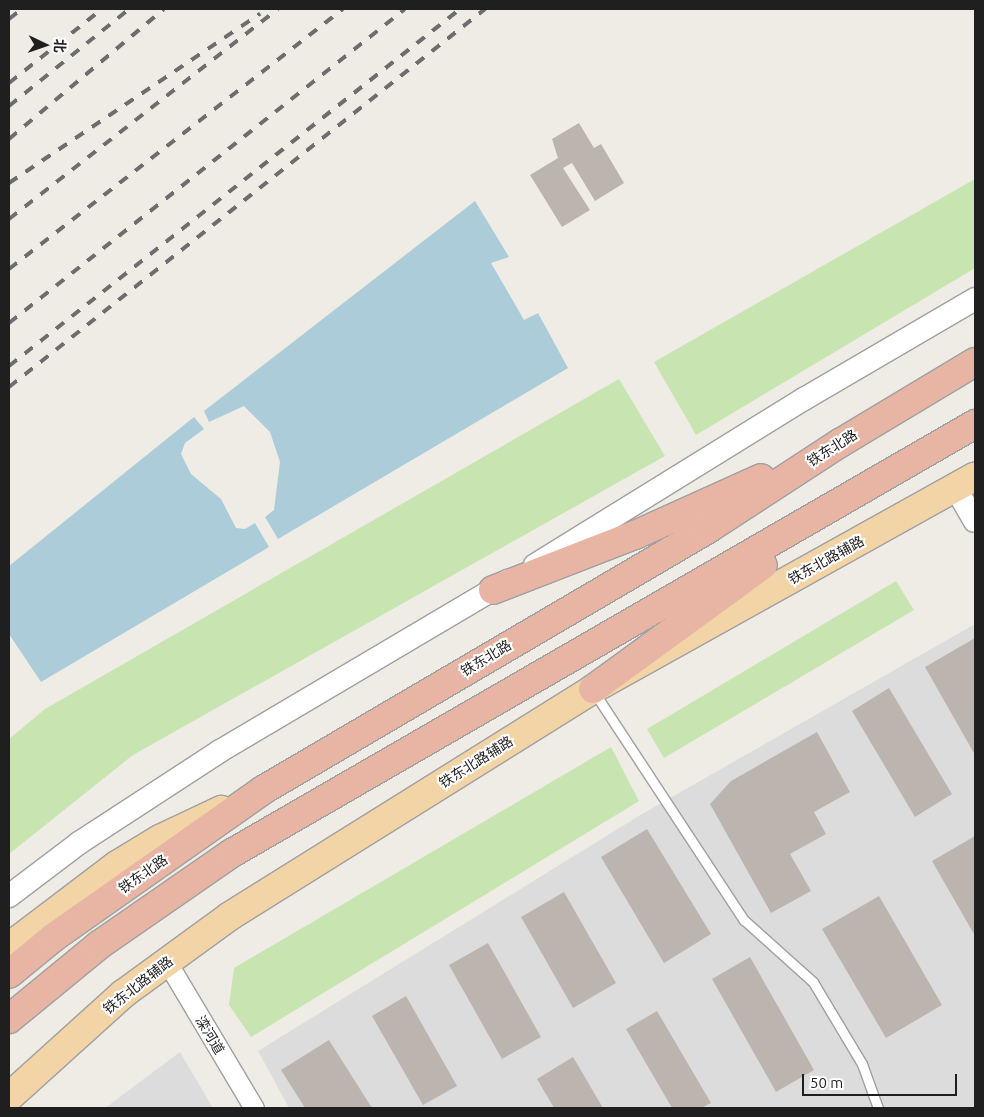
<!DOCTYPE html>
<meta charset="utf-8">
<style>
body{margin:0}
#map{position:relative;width:984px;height:1117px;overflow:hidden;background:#efece6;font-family:Ubuntu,"Noto Sans SC",sans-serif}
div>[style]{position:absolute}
.residential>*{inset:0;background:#dddcdc}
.grass>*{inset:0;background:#c8e4b1}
.water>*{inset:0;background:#abccd8}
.building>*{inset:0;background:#bcb5af}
.roads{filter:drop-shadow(1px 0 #a0a0a0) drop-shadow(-1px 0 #a0a0a0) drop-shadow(0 1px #a0a0a0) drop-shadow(0 -1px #a0a0a0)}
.service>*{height:9px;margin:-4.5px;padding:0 4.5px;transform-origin:4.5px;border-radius:4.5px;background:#fff}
.minor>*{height:19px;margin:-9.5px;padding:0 9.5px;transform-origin:9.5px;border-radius:9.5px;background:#fff}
.tertiary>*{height:22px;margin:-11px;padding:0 11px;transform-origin:11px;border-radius:11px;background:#fff}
.primary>*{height:28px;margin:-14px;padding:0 14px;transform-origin:14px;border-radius:14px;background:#f3d4a7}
.trunk>*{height:28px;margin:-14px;padding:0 14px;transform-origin:14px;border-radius:14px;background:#e8b5a4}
.rail>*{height:4px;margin-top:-2px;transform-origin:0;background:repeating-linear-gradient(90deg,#6d6d6d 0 10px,transparent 0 20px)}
span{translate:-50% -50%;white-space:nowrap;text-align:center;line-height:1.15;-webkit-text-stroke:4px #fff;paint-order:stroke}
.street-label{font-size:14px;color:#1f1f1f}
.frame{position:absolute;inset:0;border:10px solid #1f1f1f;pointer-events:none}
.north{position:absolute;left:20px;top:20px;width:50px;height:50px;-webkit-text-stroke:4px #fff;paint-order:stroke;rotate:93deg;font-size:14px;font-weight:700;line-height:20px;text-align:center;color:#1f1f1f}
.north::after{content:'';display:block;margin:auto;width:18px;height:22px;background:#1f1f1f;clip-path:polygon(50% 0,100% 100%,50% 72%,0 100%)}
.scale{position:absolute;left:802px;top:1074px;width:155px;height:22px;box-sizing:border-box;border:2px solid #1f1f1f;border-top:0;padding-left:6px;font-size:15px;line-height:18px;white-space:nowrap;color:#1f1f1f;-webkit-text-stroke:4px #fff;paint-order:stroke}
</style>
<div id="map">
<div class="residential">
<div style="clip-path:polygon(975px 624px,975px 1108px,289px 1108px,258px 1051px,642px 814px)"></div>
<div style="clip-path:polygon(180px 1052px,213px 1108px,105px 1108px)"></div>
</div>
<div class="grass">
<div style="clip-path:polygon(975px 179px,975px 268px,696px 435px,654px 362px)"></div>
<div style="clip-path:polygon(619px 379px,665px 456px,133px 755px,9px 854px,9px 739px,45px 709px)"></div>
<div style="clip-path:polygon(896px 581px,914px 610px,664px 758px,647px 729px)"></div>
<div style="clip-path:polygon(611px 747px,639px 801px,251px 1037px,229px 1005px,234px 968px)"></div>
</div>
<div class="water">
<div style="clip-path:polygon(475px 201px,509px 257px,491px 263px,524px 320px,538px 313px,568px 368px,278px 539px,265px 517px,274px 510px,280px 462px,270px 432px,244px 406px,209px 422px,204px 411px)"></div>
<div style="clip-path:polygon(194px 417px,204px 429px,185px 443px,181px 454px,191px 474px,221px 499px,236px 528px,245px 529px,255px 523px,269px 547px,41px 682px,9px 634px,9px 566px)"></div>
</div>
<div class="building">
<div style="clip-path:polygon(579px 123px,594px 148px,601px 144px,624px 183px,595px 201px,572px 163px,563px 168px,590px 210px,562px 227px,530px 175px,558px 158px,552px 139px)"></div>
<div style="clip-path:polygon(975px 638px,975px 755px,925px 667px)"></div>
<div style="clip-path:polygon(889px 688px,952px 794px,915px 817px,852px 711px)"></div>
<div style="clip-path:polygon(817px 732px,850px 792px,814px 812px,826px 834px,790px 854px,811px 891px,771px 913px,710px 804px,731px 781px)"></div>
<div style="clip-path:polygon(647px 829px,711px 934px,664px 963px,601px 857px)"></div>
<div style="clip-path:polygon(975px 836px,975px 936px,932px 861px)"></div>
<div style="clip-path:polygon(564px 892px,616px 983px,573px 1008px,521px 917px)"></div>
<div style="clip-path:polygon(879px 896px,942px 1005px,886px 1038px,822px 929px)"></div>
<div style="clip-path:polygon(488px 943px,541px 1037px,502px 1059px,449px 965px)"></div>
<div style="clip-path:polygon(750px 957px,814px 1070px,776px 1092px,712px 979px)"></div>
<div style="clip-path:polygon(406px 996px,457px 1086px,423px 1105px,372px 1016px)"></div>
<div style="clip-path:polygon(657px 1011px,711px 1103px,701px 1108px,672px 1108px,626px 1029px)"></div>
<div style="clip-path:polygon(329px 1040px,372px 1108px,305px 1108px,281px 1070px)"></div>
<div style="clip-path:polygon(573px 1057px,603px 1108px,554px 1108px,537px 1079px)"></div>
</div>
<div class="roads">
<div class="service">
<div style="left:594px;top:692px;width:273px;rotate:56.7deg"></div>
<div style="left:744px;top:920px;width:93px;rotate:41.9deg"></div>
<div style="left:813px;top:982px;width:96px;rotate:59.1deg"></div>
<div style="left:862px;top:1064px;width:47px;rotate:70deg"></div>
</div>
<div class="minor">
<div style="left:167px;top:962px;width:170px;rotate:59.2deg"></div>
</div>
<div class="tertiary">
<div style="left:955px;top:487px;width:39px;rotate:60deg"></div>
<div style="left:535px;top:565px;width:316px;rotate:-31.7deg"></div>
<div style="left:804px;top:399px;width:198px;rotate:-30.3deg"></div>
<div style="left:9px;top:896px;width:88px;rotate:-37.1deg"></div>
<div style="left:79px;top:843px;width:168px;rotate:-33.1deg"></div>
<div style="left:220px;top:751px;width:334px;rotate:-30.6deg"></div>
</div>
<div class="primary">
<div style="left:9px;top:947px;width:136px;rotate:-37.2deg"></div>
<div style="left:117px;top:865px;width:50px;rotate:-31.2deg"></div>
<div style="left:160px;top:839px;width:68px;rotate:-25.4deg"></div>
<div style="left:9px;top:1097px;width:154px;rotate:-42.1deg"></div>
<div style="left:123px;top:994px;width:132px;rotate:-36.1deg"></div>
<div style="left:230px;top:916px;width:428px;rotate:-32deg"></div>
<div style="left:593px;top:689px;width:437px;rotate:-29.1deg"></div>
</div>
<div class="trunk">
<div style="left:493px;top:590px;width:152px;rotate:-21.2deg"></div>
<div style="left:635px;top:535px;width:138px;rotate:-24.3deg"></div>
<div style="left:593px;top:689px;width:210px;rotate:-36.1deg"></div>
<div style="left:9px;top:974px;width:58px;rotate:-39.4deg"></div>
<div style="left:54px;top:937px;width:256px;rotate:-35.1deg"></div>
<div style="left:263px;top:790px;width:516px;rotate:-30.39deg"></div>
<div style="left:708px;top:529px;width:158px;rotate:-33.1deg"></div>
<div style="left:840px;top:443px;width:157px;rotate:-31deg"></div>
<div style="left:9px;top:1019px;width:117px;rotate:-39.4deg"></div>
<div style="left:99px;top:945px;width:162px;rotate:-34.7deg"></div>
<div style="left:232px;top:853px;width:858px;rotate:-30deg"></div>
</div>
</div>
<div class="rail">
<div style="left:9px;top:19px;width:16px;rotate:-38deg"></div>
<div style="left:9px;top:83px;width:119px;rotate:-38.5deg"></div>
<div style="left:9px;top:106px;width:154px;rotate:-38.9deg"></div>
<div style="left:9px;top:139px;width:202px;rotate:-40deg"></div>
<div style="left:9px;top:183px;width:303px;rotate:-34deg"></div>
<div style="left:9px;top:219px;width:341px;rotate:-38deg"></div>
<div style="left:9px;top:269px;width:423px;rotate:-37.9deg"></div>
<div style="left:9px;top:323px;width:505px;rotate:-38.41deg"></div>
<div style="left:9px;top:366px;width:575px;rotate:-38.36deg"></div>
<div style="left:9px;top:387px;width:608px;rotate:-38.45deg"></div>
</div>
<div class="street-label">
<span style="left:832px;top:448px;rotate:-32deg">铁东北路</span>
<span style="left:826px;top:560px;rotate:-29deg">铁东北路辅路</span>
<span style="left:486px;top:658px;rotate:-31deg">铁东北路</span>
<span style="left:476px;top:762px;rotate:-32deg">铁东北路辅路</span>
<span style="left:143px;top:874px;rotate:-35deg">铁东北路</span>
<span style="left:138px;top:985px;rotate:-38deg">铁东北路辅路</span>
<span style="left:210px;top:1035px;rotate:59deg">滦河道</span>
</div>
<div class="frame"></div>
<div class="north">北</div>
<div class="scale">50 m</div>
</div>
